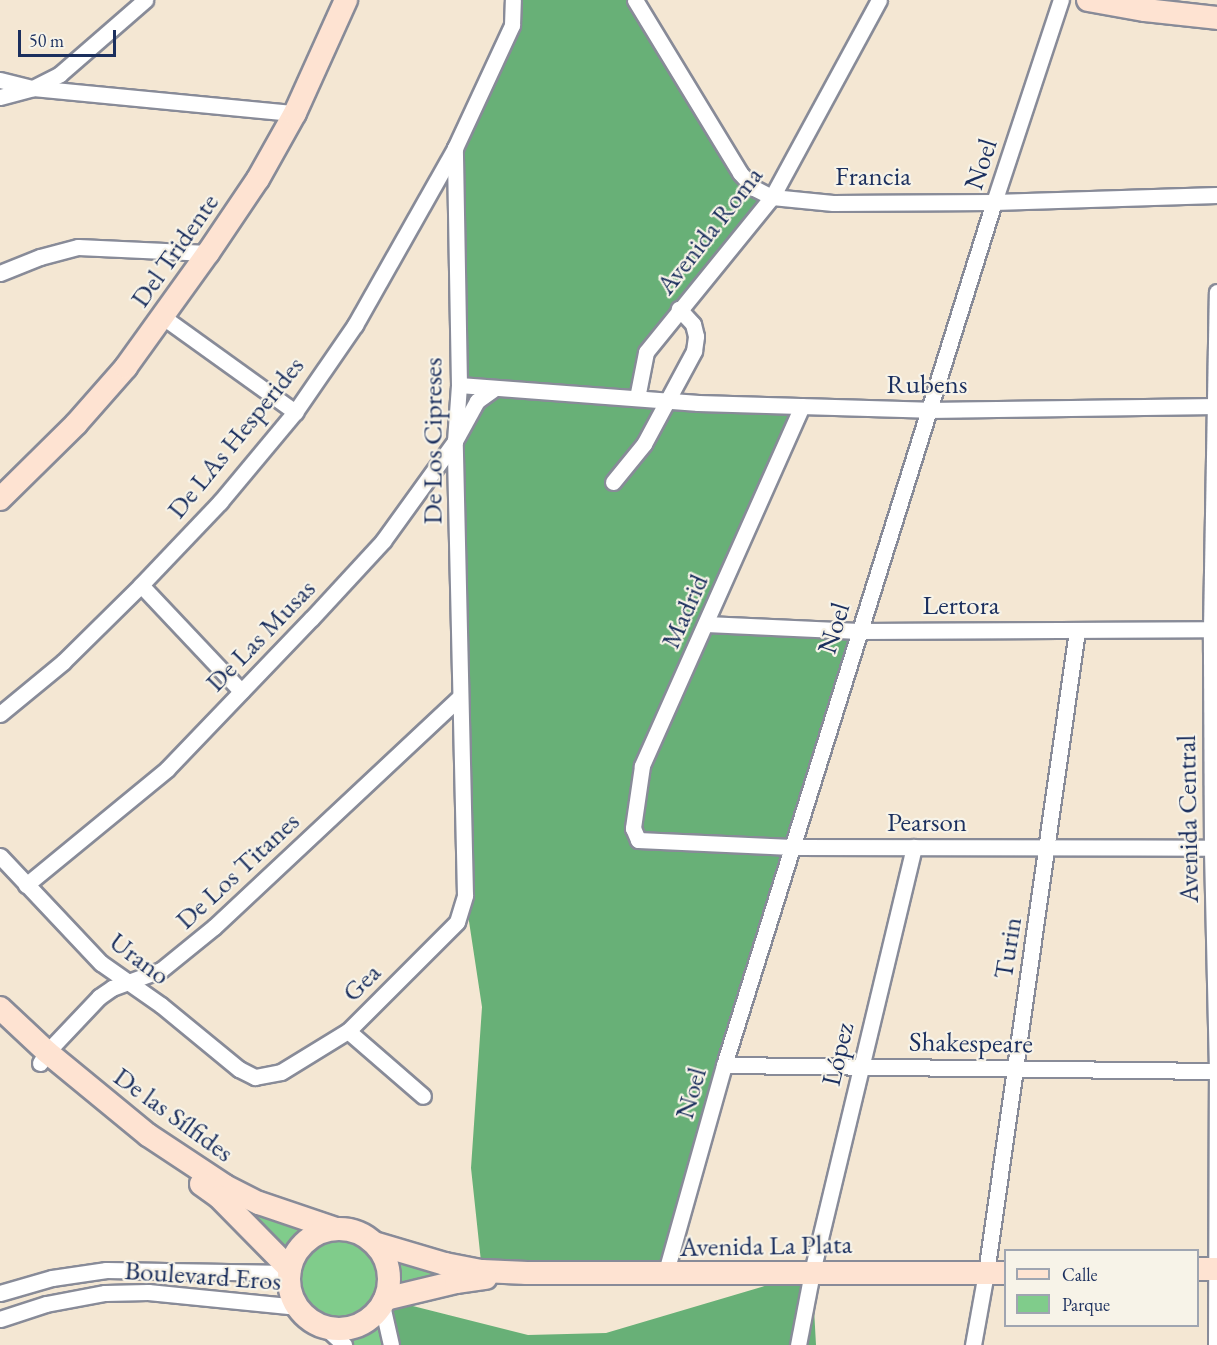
<!DOCTYPE html>
<meta charset="utf-8">
<style>
body{margin:0}
#map{position:relative;width:1217px;height:1345px;overflow:hidden;background:#f4e7d3;font-family:"EB Garamond",serif}
div>[style]{position:absolute}
.green>*{inset:0;background:#80cc8b}
.forest>*{inset:0;background:#68b077}
.roads{filter:drop-shadow(2px 0 #888b98) drop-shadow(-2px 0 #888b98) drop-shadow(0 2px #888b98) drop-shadow(0 -2px #888b98)}
.street>*{height:15px;margin:-7.5px;padding:0 7.5px;transform-origin:7.5px;border-radius:7.5px;background:#fff}
.secondary>*{height:22px;margin:-11px;padding:0 11px;transform-origin:11px;border-radius:11px;background:#fee3d2}
.secondary>.ring{margin:-11px;padding:0;box-sizing:content-box;background:none;border:22px solid #fee3d2;border-radius:50%}
span{translate:-50% -50%;white-space:nowrap;text-align:center;line-height:1.15;-webkit-text-stroke:4.5px #f7f3e8;paint-order:stroke}
.street-label{font-size:27px;color:#1b2f5e}
.legend{position:absolute;left:1004px;top:1249px;width:195px;height:78px;box-sizing:border-box;background:#f7f3e8;border:2px solid #9fa5b1;margin:0;padding:8px 10px;list-style:none;font-size:18px;color:#1b2f5e}
.legend li{display:flex;align-items:center;gap:12px;height:30px}
.legend b{width:30px;border:2px solid #9fa5b1}
.scale{position:absolute;left:18px;top:30px;width:98px;height:27px;box-sizing:border-box;border:3px solid #1b2f5e;border-top:0;padding-left:8px;font-size:18px;line-height:21px;white-space:nowrap;color:#1b2f5e;-webkit-text-stroke:4px #f7f3e8;paint-order:stroke}
</style>
<div id="map">
<div class="green">
<div style="clip-path:polygon(187px 1173px,315px 1223px,307px 1241px,334px 1232px,347px 1233px,374px 1243px,504px 1276px,385px 1299px,391px 1345px,344px 1345px,326px 1328px,306px 1317px,298px 1307px,291px 1280px,293px 1267px,290px 1269px)"></div>
</div>
<div class="forest">
<div style="clip-path:polygon(513px 0,635px 0,740px 173px,772px 197px,708px 289px,646px 352px,637px 397px,802px 406px,706px 624px,859px 631px,665px 1275px,482px 1271px,471px 1168px,482px 1007px,465px 895px,455px 148px,489px 78px)"></div>
<div style="clip-path:polygon(812px 1272px,816px 1345px,397px 1345px,385px 1299px,528px 1335px,606px 1333px)"></div>
</div>
<div class="roads">
<div class="street">
<div style="left:635px;top:0;width:202px;rotate:58.7deg"></div>
<div style="left:740px;top:173px;width:21px;rotate:47deg"></div>
<div style="left:754px;top:188px;width:20px;rotate:27deg"></div>
<div style="left:772px;top:197px;width:61px;rotate:5.6deg"></div>
<div style="left:833px;top:203px;width:161px;rotate:-0.4deg"></div>
<div style="left:994px;top:202px;width:223px;rotate:-1.8deg"></div>
<div style="left:0;top:80px;width:34px;rotate:14deg"></div>
<div style="left:33px;top:88px;width:263px;rotate:5.5deg"></div>
<div style="left:0;top:97px;width:34px;rotate:-15deg"></div>
<div style="left:33px;top:88px;width:30px;rotate:-27deg"></div>
<div style="left:60px;top:74px;width:113px;rotate:-41deg"></div>
<div style="left:0;top:273px;width:43px;rotate:-21.8deg"></div>
<div style="left:40px;top:257px;width:39px;rotate:-15deg"></div>
<div style="left:78px;top:247px;width:130px;rotate:2.6deg"></div>
<div style="left:163px;top:317px;width:163px;rotate:35.7deg"></div>
<div style="left:459px;top:385px;width:240px;rotate:4.3deg"></div>
<div style="left:698px;top:403px;width:230px;rotate:1.7deg"></div>
<div style="left:928px;top:410px;width:289px;rotate:-0.8deg"></div>
<div style="left:637px;top:398px;width:47px;rotate:-78.9deg"></div>
<div style="left:646px;top:352px;width:200px;rotate:-50.9deg"></div>
<div style="left:772px;top:197px;width:224px;rotate:-61.5deg"></div>
<div style="left:802px;top:406px;width:394px;rotate:114deg"></div>
<div style="left:642px;top:766px;width:63px;rotate:98.3deg"></div>
<div style="left:633px;top:828px;width:13px;rotate:67deg"></div>
<div style="left:638px;top:840px;width:154px;rotate:2.6deg"></div>
<div style="left:792px;top:847px;width:425px;rotate:0.1deg"></div>
<div style="left:613px;top:482px;width:49px;rotate:-50.8deg"></div>
<div style="left:644px;top:444px;width:106px;rotate:-61.7deg"></div>
<div style="left:694px;top:351px;width:15px;rotate:-82deg"></div>
<div style="left:696px;top:336px;width:12px;rotate:-104deg"></div>
<div style="left:693px;top:324px;width:21px;rotate:-133deg"></div>
<div style="left:141px;top:585px;width:146px;rotate:46.7deg"></div>
<div style="left:706px;top:624px;width:153px;rotate:2.6deg"></div>
<div style="left:859px;top:631px;width:358px;rotate:-0.3deg"></div>
<div style="left:0;top:714px;width:82px;rotate:-39.5deg"></div>
<div style="left:63px;top:662px;width:110px;rotate:-44.6deg"></div>
<div style="left:141px;top:585px;width:115px;rotate:-46.4deg"></div>
<div style="left:220px;top:502px;width:117px;rotate:-50.2deg"></div>
<div style="left:295px;top:412px;width:106px;rotate:-55.4deg"></div>
<div style="left:355px;top:325px;width:203px;rotate:-60.5deg"></div>
<div style="left:0;top:856px;width:147px;rotate:46.7deg"></div>
<div style="left:101px;top:963px;width:73px;rotate:35deg"></div>
<div style="left:161px;top:1005px;width:101px;rotate:39.4deg"></div>
<div style="left:239px;top:1069px;width:18px;rotate:27deg"></div>
<div style="left:255px;top:1077px;width:26px;rotate:-11deg"></div>
<div style="left:281px;top:1072px;width:79px;rotate:-31.5deg"></div>
<div style="left:348px;top:1031px;width:154px;rotate:-45deg"></div>
<div style="left:457px;top:922px;width:28px;rotate:-73deg"></div>
<div style="left:465px;top:895px;width:454px;rotate:-91.3deg"></div>
<div style="left:455px;top:441px;width:56px;rotate:-85.9deg"></div>
<div style="left:459px;top:385px;width:237px;rotate:-91deg"></div>
<div style="left:455px;top:148px;width:136px;rotate:-65.1deg"></div>
<div style="left:512px;top:25px;width:25px;rotate:-88deg"></div>
<div style="left:26px;top:885px;width:183px;rotate:-39.4deg"></div>
<div style="left:167px;top:769px;width:209px;rotate:-46.2deg"></div>
<div style="left:312px;top:618px;width:105px;rotate:-47.3deg"></div>
<div style="left:383px;top:541px;width:123px;rotate:-54.2deg"></div>
<div style="left:455px;top:441px;width:46px;rotate:-61.2deg"></div>
<div style="left:477px;top:401px;width:22px;rotate:-36deg"></div>
<div style="left:348px;top:1031px;width:99px;rotate:40.9deg"></div>
<div style="left:40px;top:1063px;width:13px;rotate:-58deg"></div>
<div style="left:47px;top:1052px;width:76px;rotate:-46.6deg"></div>
<div style="left:99px;top:997px;width:16px;rotate:-35deg"></div>
<div style="left:112px;top:988px;width:52px;rotate:-20.2deg"></div>
<div style="left:161px;top:970px;width:68px;rotate:-39.1deg"></div>
<div style="left:214px;top:927px;width:337px;rotate:-43.1deg"></div>
<div style="left:724px;top:1065px;width:493px;rotate:0.7deg"></div>
<div style="left:665px;top:1275px;width:218px;rotate:-74.3deg"></div>
<div style="left:724px;top:1065px;width:904px;rotate:-72.63deg"></div>
<div style="left:994px;top:202px;width:213px;rotate:-71.7deg"></div>
<div style="left:0;top:1293px;width:54px;rotate:-16.1deg"></div>
<div style="left:52px;top:1278px;width:55px;rotate:-8.4deg"></div>
<div style="left:106px;top:1270px;width:184px;rotate:0.9deg"></div>
<div style="left:382px;top:1305px;width:41px;rotate:77.3deg"></div>
<div style="left:0;top:1319px;width:48px;rotate:-18.1deg"></div>
<div style="left:46px;top:1304px;width:60px;rotate:-10.6deg"></div>
<div style="left:105px;top:1293px;width:43px;rotate:-1.3deg"></div>
<div style="left:148px;top:1292px;width:151px;rotate:5.7deg"></div>
<div style="left:326px;top:1328px;width:25px;rotate:43deg"></div>
<div style="left:798px;top:1345px;width:74px;rotate:-79.1deg"></div>
<div style="left:812px;top:1272px;width:437px;rotate:-76.5deg"></div>
<div style="left:973px;top:1345px;width:73px;rotate:-79.8deg"></div>
<div style="left:986px;top:1273px;width:649px;rotate:-81.94deg"></div>
<div style="left:1216px;top:1345px;width:274px;rotate:-89.8deg"></div>
<div style="left:1217px;top:1071px;width:223px;rotate:-91.3deg"></div>
<div style="left:1212px;top:848px;width:219px;rotate:-90.3deg"></div>
<div style="left:1211px;top:629px;width:337px;rotate:-89deg"></div>
</div>
<div class="secondary">
<div style="left:1088px;top:0;width:58px;rotate:10deg"></div>
<div style="left:1145px;top:10px;width:72px;rotate:6.3deg"></div>
<div style="left:0;top:499px;width:107px;rotate:-44.6deg"></div>
<div style="left:76px;top:424px;width:76px;rotate:-48.7deg"></div>
<div style="left:126px;top:367px;width:140px;rotate:-54.3deg"></div>
<div style="left:208px;top:253px;width:89px;rotate:-56deg"></div>
<div style="left:258px;top:179px;width:76px;rotate:-60.7deg"></div>
<div style="left:295px;top:113px;width:124px;rotate:-65.7deg"></div>
<div style="left:0;top:1008px;width:64px;rotate:43.1deg"></div>
<div style="left:47px;top:1052px;width:131px;rotate:39.4deg"></div>
<div style="left:148px;top:1135px;width:92px;rotate:33.5deg"></div>
<div style="left:225px;top:1186px;width:38px;rotate:27deg"></div>
<div style="left:259px;top:1203px;width:81px;rotate:18.7deg"></div>
<div style="left:201px;top:1184px;width:22px;rotate:36deg"></div>
<div style="left:219px;top:1197px;width:101px;rotate:45.4deg"></div>
<div class="ring" style="left:289px;top:1229px;width:78px;height:78px"></div>
<div style="left:374px;top:1243px;width:74px;rotate:16.5deg"></div>
<div style="left:445px;top:1264px;width:38px;rotate:11deg"></div>
<div style="left:482px;top:1271px;width:45px;rotate:2.5deg"></div>
<div style="left:527px;top:1273px;width:479px"></div>
<div style="left:1198px;top:1269px;width:19px"></div>
<div style="left:385px;top:1299px;width:73px;rotate:-13.5deg"></div>
<div style="left:456px;top:1282px;width:30px;rotate:-8deg"></div>
</div>
</div>
<div class="street-label">
<span style="left:980px;top:164px;rotate:-72deg">Noel</span>
<span style="left:873px;top:176px">Francia</span>
<span style="left:709px;top:230px;rotate:-52deg">Avenida Roma</span>
<span style="left:174px;top:250px;rotate:-55deg">Del Tridente</span>
<span style="left:927px;top:384px">Rubens</span>
<span style="left:235px;top:437px;rotate:-51deg">De LAs Hesperides</span>
<span style="left:432px;top:441px;rotate:-90deg">De Los Cipreses</span>
<span style="left:961px;top:605px">Lertora</span>
<span style="left:684px;top:611px;rotate:-66deg">Madrid</span>
<span style="left:833px;top:628px;rotate:-73deg">Noel</span>
<span style="left:260px;top:635px;rotate:-46deg">De Las Musas</span>
<span style="left:1187px;top:819px;rotate:-91deg">Avenida Central</span>
<span style="left:927px;top:822px">Pearson</span>
<span style="left:237px;top:870px;rotate:-43deg">De Los Titanes</span>
<span style="left:1007px;top:948px;rotate:-81deg">Turin</span>
<span style="left:140px;top:958px;rotate:37deg">Urano</span>
<span style="left:361px;top:982px;rotate:-45deg">Gea</span>
<span style="left:971px;top:1042px;rotate:1deg">Shakespeare</span>
<span style="left:837px;top:1054px;rotate:-77deg">López</span>
<span style="left:690px;top:1093px;rotate:-74deg">Noel</span>
<span style="left:174px;top:1114px;rotate:36deg">De las Sílfides</span>
<span style="left:766px;top:1245px;rotate:-1deg">Avenida La Plata</span>
<span style="left:203px;top:1275px;rotate:4deg">Boulevard Eros</span>
</div>
<ul class="legend">
<li><b style="height:8px;background:#fee3d2"></b>Calle</li>
<li><b style="height:16px;background:#80cc8b"></b>Parque</li>
</ul>
<div class="scale">50 m</div>
</div>
